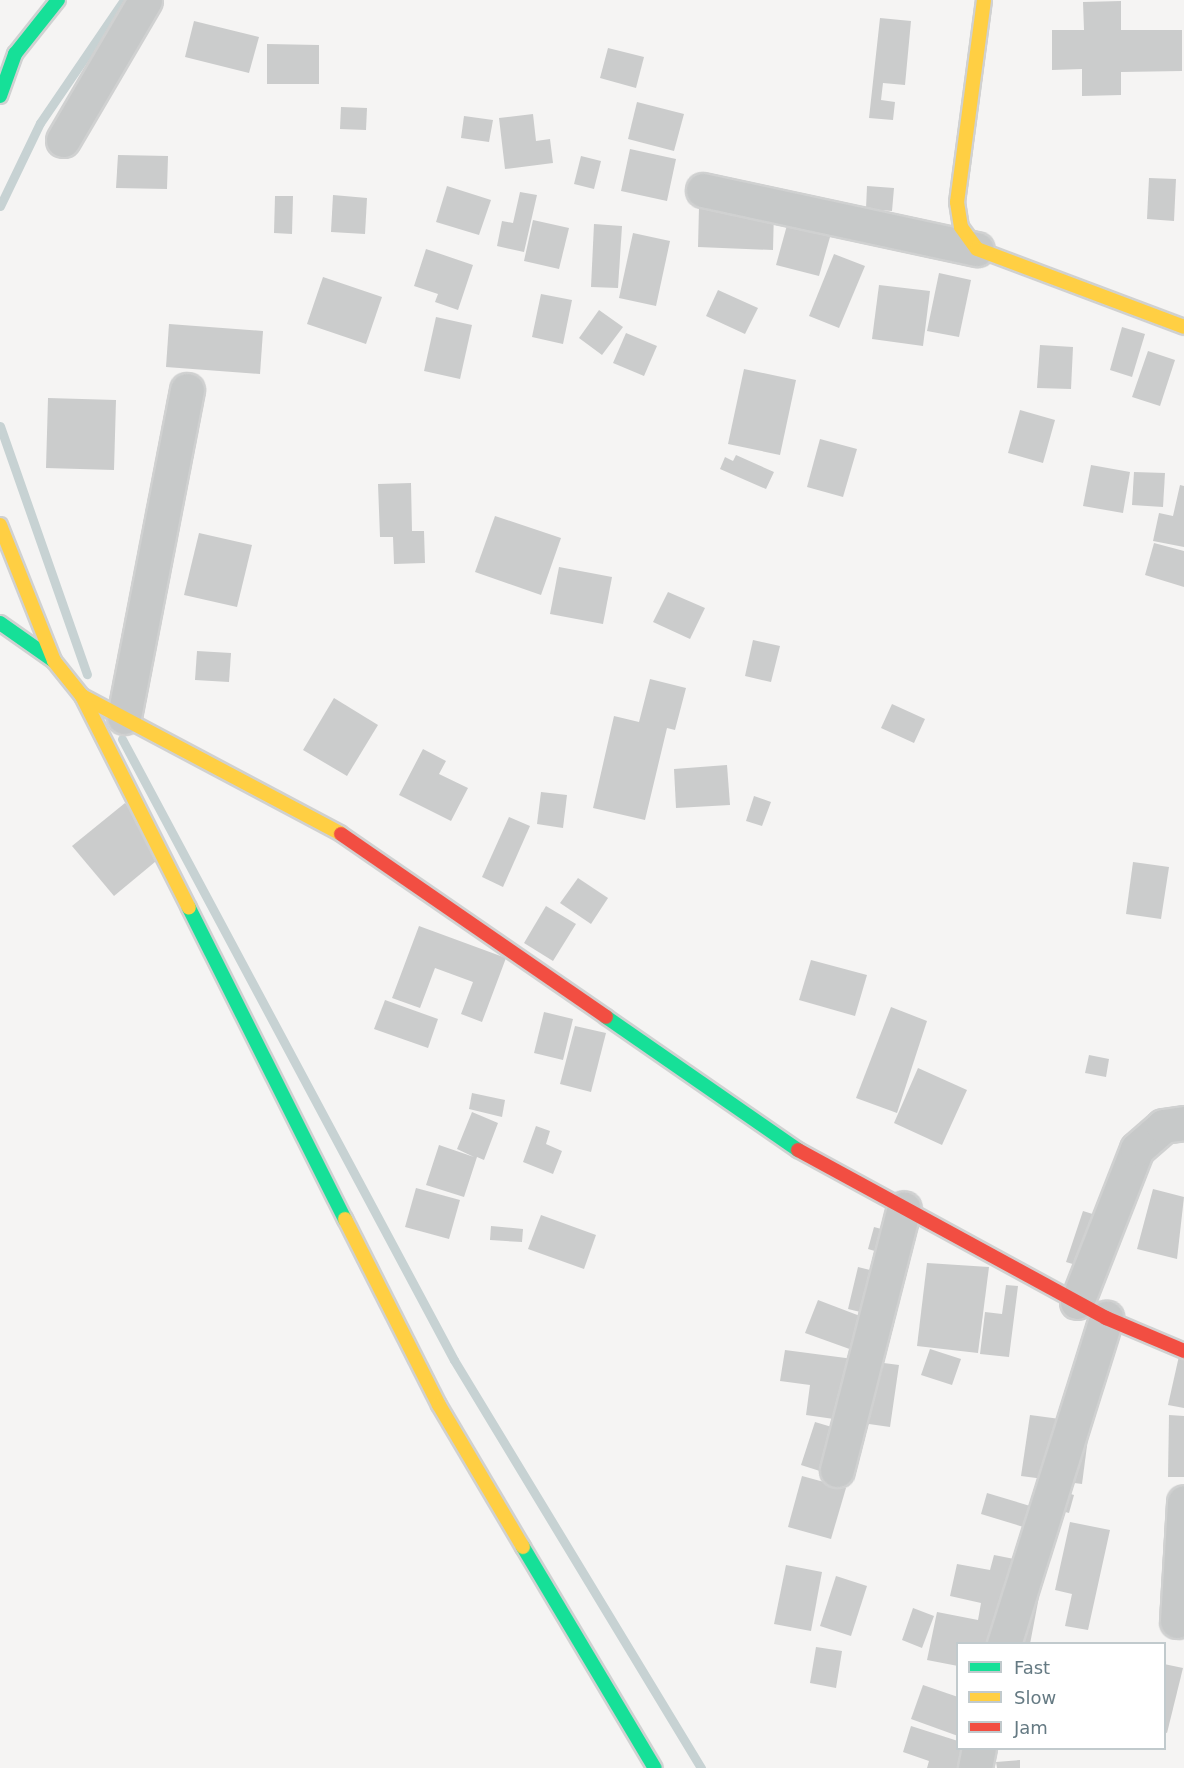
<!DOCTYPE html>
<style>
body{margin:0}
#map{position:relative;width:1184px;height:1768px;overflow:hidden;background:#f5f4f3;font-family:"DejaVu Sans",sans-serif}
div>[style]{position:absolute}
.stream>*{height:9px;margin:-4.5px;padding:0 4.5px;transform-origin:4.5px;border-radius:4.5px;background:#c7d2d3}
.building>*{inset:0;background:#cbcccc}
.roads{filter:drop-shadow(2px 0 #d0d1d1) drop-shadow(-2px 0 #d0d1d1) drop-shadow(0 2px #d0d1d1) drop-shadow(0 -2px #d0d1d1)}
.street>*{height:33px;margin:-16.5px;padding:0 16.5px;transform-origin:16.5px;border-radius:16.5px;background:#c7c9c9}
.fast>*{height:14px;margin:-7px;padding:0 7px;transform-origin:7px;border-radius:7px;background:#16e098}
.slow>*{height:14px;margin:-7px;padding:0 7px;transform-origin:7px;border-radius:7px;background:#ffcf43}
.jam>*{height:14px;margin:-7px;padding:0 7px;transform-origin:7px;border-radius:7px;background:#f24e42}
span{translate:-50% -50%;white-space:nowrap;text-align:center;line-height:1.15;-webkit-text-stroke:6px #fff;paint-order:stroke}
.legend{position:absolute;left:956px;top:1642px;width:210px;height:108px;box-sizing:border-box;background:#fff;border:2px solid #c1cacd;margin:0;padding:8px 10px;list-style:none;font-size:18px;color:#657a83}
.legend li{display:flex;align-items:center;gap:12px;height:30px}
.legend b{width:30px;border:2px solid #c1cacd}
</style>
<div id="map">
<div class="stream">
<div style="left:0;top:206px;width:92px;rotate:-64.3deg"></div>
<div style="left:40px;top:123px;width:149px;rotate:-55.7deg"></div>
<div style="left:0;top:426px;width:263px;rotate:70.7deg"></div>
<div style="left:122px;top:739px;width:704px;rotate:61.87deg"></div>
<div style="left:454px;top:1360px;width:477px;rotate:58.8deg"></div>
</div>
<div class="building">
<div style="clip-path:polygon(1121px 1px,1121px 30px,1182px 30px,1182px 71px,1121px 72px,1121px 95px,1082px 96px,1082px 69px,1052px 70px,1052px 30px,1084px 30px,1083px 2px)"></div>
<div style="clip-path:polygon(880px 18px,911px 21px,905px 85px,883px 83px,881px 100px,895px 102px,893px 120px,869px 118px)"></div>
<div style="clip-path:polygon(194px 21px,259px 37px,249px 73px,185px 57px)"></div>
<div style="clip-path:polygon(267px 44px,319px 45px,319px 84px,267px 84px)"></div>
<div style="clip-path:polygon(608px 48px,644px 57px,636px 88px,600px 78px)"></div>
<div style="clip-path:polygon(637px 102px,684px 114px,674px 151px,628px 139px)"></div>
<div style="clip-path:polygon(341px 107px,367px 108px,366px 130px,340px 129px)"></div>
<div style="clip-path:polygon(533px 114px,536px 141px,550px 139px,553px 163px,505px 169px,499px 118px)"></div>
<div style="clip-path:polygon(464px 116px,493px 120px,489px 142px,461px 138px)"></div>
<div style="clip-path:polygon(630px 149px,676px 159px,667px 201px,621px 191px)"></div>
<div style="clip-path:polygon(118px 155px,168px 156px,167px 189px,116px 188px)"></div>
<div style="clip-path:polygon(581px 156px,601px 161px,594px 189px,574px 184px)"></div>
<div style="clip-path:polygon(1149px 178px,1176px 179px,1174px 221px,1147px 219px)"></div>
<div style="clip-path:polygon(447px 186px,491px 200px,479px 235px,436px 222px)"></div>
<div style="clip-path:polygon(867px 186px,894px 188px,892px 211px,866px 209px)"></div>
<div style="clip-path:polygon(520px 192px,537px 195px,524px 252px,497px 246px,502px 221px,513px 223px)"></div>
<div style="clip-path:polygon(333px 195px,367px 198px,365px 234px,331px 232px)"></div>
<div style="clip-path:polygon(275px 196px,293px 196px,292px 234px,274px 233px)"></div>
<div style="clip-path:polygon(699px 207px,774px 210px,773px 250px,698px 247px)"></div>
<div style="clip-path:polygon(789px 218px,832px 230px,819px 276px,776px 265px)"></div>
<div style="clip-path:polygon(533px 220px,569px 228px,559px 269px,524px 261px)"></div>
<div style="clip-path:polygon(594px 224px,622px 226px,618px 288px,591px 287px)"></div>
<div style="clip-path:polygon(633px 233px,670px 241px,656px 306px,619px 298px)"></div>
<div style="clip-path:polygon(426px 249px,473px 265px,458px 310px,435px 302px,438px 294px,414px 286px)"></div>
<div style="clip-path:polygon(834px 254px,865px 266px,839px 328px,809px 316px)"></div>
<div style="clip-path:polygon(939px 273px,971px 280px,959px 337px,927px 331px)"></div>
<div style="clip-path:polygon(323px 277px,382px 297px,366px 344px,307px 324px)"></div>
<div style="clip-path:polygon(879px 285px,930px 291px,923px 346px,872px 339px)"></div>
<div style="clip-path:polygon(718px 290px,758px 308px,745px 334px,706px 316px)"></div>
<div style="clip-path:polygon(541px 294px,572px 300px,563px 344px,532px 337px)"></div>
<div style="clip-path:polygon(599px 310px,623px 327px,602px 355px,579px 338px)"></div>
<div style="clip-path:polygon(436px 317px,472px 325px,460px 379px,424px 371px)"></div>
<div style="clip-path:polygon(169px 324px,263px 331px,260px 374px,166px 367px)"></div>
<div style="clip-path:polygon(1122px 327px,1145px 334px,1132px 377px,1110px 370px)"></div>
<div style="clip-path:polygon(626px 333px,657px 346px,644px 376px,613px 363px)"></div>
<div style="clip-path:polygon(1040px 345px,1073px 347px,1071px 389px,1037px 388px)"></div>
<div style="clip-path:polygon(1148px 351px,1175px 360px,1160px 406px,1132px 397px)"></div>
<div style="clip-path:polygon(744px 369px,796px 380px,780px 455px,728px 444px)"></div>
<div style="clip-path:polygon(48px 398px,116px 400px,114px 470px,46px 468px)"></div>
<div style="clip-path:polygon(1020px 410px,1055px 420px,1043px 463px,1008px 453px)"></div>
<div style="clip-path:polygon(820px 439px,857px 449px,843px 497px,807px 487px)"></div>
<div style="clip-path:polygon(736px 455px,774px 472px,766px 489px,720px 469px,725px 457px,733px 461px)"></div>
<div style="clip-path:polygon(1091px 465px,1130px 472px,1123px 513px,1083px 506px)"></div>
<div style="clip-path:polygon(1134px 472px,1165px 473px,1163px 507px,1132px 505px)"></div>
<div style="clip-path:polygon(411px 483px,412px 531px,424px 531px,425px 563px,394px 564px,393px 537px,380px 537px,378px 484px)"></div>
<div style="clip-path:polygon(1180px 485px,1184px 486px,1184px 547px,1153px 541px,1159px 513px,1173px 516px)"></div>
<div style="clip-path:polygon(495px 516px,561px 538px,541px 595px,475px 572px)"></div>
<div style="clip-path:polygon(199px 533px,252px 545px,237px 607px,184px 595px)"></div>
<div style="clip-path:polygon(1154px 543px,1184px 551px,1184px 587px,1145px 575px)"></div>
<div style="clip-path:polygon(559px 567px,612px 577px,603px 624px,550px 614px)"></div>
<div style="clip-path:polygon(668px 592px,705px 608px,690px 639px,653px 622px)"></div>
<div style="clip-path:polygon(753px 640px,780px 646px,771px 682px,745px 676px)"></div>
<div style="clip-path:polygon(197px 651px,231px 653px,229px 682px,195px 680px)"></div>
<div style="clip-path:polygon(650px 679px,686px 688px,675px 730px,667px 728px,645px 820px,593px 808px,614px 716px,639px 722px)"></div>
<div style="clip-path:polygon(334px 698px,378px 725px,347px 776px,303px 750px)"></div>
<div style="clip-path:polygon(892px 704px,925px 719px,914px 743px,881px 728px)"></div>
<div style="clip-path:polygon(423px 749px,446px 761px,439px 774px,468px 788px,451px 821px,399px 795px)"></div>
<div style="clip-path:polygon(727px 765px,730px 805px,676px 808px,674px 769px)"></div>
<div style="clip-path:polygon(541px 792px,567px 795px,563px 828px,537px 824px)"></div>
<div style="clip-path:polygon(754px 796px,771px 802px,762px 826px,746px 821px)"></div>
<div style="clip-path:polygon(125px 803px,167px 852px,114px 896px,72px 846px)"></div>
<div style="clip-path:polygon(509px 817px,530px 826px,503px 887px,482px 877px)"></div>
<div style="clip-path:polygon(1133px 862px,1169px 867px,1161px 919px,1126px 914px)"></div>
<div style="clip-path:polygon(578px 878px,608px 898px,591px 924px,560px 903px)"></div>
<div style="clip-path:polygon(546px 906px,576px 924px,553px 961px,524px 943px)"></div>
<div style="clip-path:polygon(419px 926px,506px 958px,482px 1022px,461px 1014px,473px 982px,435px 968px,420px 1008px,392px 998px)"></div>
<div style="clip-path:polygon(811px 960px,867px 975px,855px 1016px,799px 1000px)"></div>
<div style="clip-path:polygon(385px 1000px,438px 1019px,428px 1048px,374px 1029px)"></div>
<div style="clip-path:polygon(891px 1007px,927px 1021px,897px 1113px,856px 1098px)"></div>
<div style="clip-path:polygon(544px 1012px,573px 1019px,563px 1060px,534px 1053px)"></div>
<div style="clip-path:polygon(575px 1026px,606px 1033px,591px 1092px,560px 1084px)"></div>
<div style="clip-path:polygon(1089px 1055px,1109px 1059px,1106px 1077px,1085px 1073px)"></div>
<div style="clip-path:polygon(918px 1068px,967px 1090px,942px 1145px,894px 1123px)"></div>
<div style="clip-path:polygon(472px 1093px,505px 1100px,502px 1117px,469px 1109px)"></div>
<div style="clip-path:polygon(472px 1112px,498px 1123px,484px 1160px,477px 1157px,464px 1197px,426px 1185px,439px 1145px,474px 1157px,457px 1149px)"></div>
<div style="clip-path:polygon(536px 1126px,550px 1131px,546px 1144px,562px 1151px,553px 1174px,523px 1162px)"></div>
<div style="clip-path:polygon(416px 1188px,460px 1200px,449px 1239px,405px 1227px)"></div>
<div style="clip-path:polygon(1153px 1189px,1184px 1197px,1177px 1259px,1137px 1249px)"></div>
<div style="clip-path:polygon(1083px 1211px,1112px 1220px,1096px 1271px,1066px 1262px)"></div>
<div style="clip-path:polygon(541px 1215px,596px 1235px,584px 1269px,528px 1249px)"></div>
<div style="clip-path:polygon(491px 1226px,523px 1229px,522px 1242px,490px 1240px)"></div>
<div style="clip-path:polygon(874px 1227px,892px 1232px,885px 1254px,868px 1249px)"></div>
<div style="clip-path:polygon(878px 1255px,907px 1263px,893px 1320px,848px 1309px,858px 1267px,874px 1271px)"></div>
<div style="clip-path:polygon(927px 1263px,989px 1267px,978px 1353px,917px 1346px)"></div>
<div style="clip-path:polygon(1006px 1285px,1018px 1286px,1009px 1357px,980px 1354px,985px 1312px,1002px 1314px)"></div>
<div style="clip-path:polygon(818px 1300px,881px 1324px,869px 1356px,805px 1333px)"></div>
<div style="clip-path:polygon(930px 1349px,961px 1359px,952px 1385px,921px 1375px)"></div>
<div style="clip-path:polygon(785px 1350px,899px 1365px,890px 1427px,806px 1415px,810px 1385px,780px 1381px)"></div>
<div style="clip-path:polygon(1179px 1356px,1184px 1357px,1184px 1408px,1168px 1405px)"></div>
<div style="clip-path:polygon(1030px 1415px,1090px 1423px,1082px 1484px,1021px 1476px)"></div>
<div style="clip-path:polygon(1169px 1415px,1184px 1416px,1184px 1477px,1168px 1477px)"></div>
<div style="clip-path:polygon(815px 1422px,862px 1436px,848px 1480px,801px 1465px)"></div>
<div style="clip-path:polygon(802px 1476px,846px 1488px,831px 1539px,788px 1527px)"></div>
<div style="clip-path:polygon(1045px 1486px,1074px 1495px,1069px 1513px,1040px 1505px)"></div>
<div style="clip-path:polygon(987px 1493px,1060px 1515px,1053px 1536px,981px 1514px)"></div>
<div style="clip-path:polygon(1070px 1522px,1110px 1530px,1088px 1630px,1065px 1626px,1072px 1594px,1055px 1590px)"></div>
<div style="clip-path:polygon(994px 1555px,1045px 1565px,1030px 1644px,958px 1644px,958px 1666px,927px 1660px,937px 1612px,978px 1620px,981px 1603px,950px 1596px,957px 1564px,990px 1570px)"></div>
<div style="clip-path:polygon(786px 1565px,822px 1572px,811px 1631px,774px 1624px)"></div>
<div style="clip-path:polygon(836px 1576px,867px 1586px,851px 1636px,820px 1626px)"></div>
<div style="clip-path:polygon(913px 1608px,934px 1616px,922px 1648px,902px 1640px)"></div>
<div style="clip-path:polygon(816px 1647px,842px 1651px,836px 1688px,810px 1683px)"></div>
<div style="clip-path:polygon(1164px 1664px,1183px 1668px,1167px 1733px,1164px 1732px)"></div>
<div style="clip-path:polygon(923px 1685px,958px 1697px,958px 1736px,911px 1719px)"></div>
<div style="clip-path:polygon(911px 1726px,958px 1741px,958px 1748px,971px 1748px,964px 1768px,927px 1768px,929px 1761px,903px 1752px)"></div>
<div style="clip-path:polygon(1020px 1760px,1020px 1768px,997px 1768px,996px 1762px)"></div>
</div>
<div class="roads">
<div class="street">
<div style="left:63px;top:140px;width:162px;rotate:-59.6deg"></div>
<div style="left:703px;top:190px;width:280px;rotate:12.2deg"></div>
<div style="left:124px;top:717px;width:333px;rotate:-79.1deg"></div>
<div style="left:1077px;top:1302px;width:164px;rotate:-68.6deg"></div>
<div style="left:1137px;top:1149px;width:35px;rotate:-41deg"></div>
<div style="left:1163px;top:1126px;width:21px;rotate:-8deg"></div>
<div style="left:837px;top:1470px;width:270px;rotate:-75.7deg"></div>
<div style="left:1177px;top:1621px;width:119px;rotate:-86.6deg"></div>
<div style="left:1004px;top:1644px;width:342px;rotate:-72.6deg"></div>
<div style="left:975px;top:1768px;width:20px;rotate:-79deg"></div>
</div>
<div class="fast">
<div style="left:0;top:96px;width:45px;rotate:-70.3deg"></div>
<div style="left:15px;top:54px;width:69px;rotate:-51.5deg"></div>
<div style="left:0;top:623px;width:66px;rotate:35.1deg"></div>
<div style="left:189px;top:908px;width:348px;rotate:63.4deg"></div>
<div style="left:606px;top:1017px;width:234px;rotate:34.7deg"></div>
<div style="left:523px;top:1547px;width:257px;rotate:59.2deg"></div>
</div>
<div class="slow">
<div style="left:984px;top:0;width:204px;rotate:97.6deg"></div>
<div style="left:957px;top:202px;width:25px;rotate:81deg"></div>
<div style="left:961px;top:227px;width:27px;rotate:54deg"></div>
<div style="left:977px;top:249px;width:221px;rotate:20.6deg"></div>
<div style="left:0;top:525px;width:146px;rotate:68.3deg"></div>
<div style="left:54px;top:661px;width:45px;rotate:51.3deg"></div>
<div style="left:82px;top:696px;width:293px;rotate:28deg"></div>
<div style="left:82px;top:696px;width:237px;rotate:63.2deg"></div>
<div style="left:345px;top:1219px;width:208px;rotate:63.2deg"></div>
<div style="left:439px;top:1405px;width:165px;rotate:59.4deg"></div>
</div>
<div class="jam">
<div style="left:341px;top:834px;width:322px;rotate:34.6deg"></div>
<div style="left:798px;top:1150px;width:351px;rotate:28.6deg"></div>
<div style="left:1106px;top:1318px;width:85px;rotate:22.9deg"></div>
</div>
</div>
<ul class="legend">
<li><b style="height:8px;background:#16e098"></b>Fast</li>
<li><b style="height:8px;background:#ffcf43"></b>Slow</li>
<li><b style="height:8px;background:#f24e42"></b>Jam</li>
</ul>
</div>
